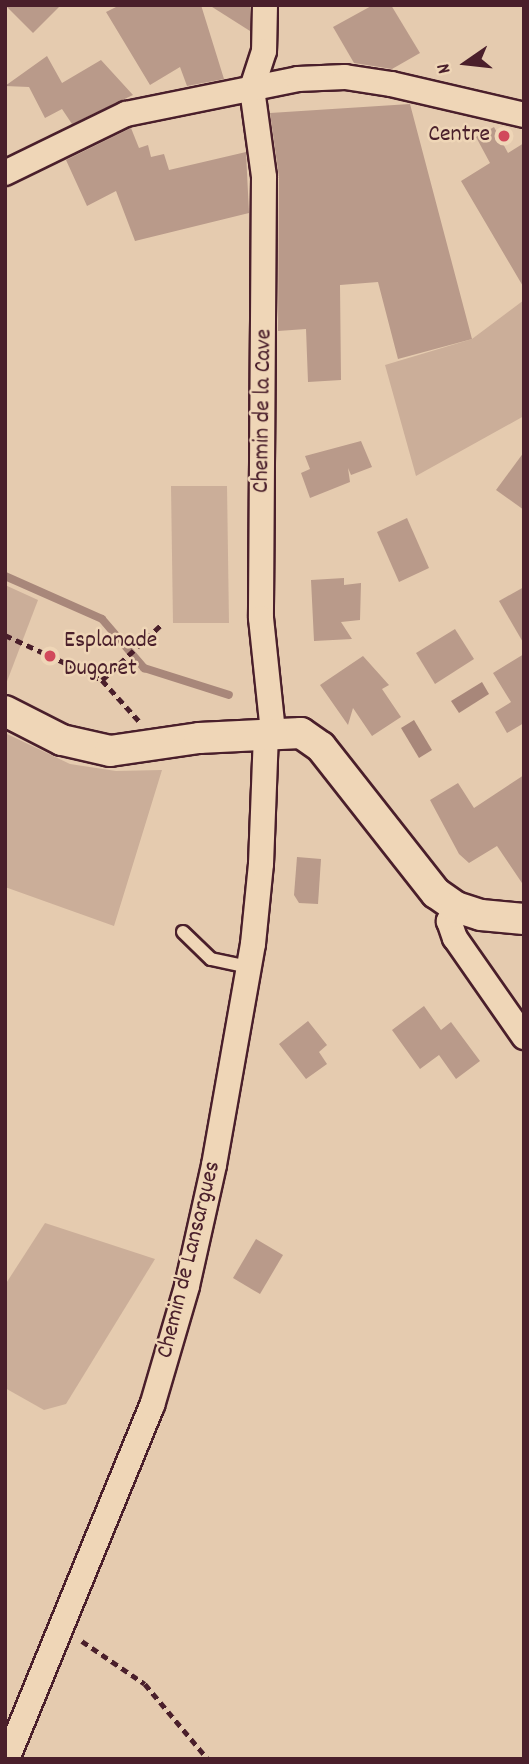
<!DOCTYPE html>
<style>
body{margin:0}
#map{position:relative;width:529px;height:1764px;overflow:hidden;background:#e5cbaf;font-family:Dekko,sans-serif}
div>[style]{position:absolute}
[style*='--x']{left:calc(var(--x)*1px);top:calc(var(--y)*1px);width:calc(var(--w)*1px);rotate:calc(var(--a)*1deg)}
.green>*{inset:0;background:#cbae99}
.water>*{inset:0;background:#a8877a}
.stream>*{height:8px;margin:-4px;padding:0 4px;transform-origin:4px;border-radius:4px;background:#a8877a}
.building>*{inset:0;background:#b99a8a}
.path>*{height:4.5px;margin-top:-2.25px;transform-origin:0;background:repeating-linear-gradient(90deg,#4a1f2b 0 7px,transparent 0 12px)}
.roads{filter:drop-shadow(2px 0 #4a1f2b) drop-shadow(-2px 0 #4a1f2b) drop-shadow(0 2px #4a1f2b) drop-shadow(0 -2px #4a1f2b)}
.service>*{height:12px;margin:-6px;padding:0 6px;transform-origin:6px;border-radius:6px;background:#efd6b7}
.minor>*{height:24px;margin:-12px;padding:0 12px;transform-origin:12px;border-radius:12px;background:#efd6b7}
.tertiary>*{height:30px;margin:-15px;padding:0 15px;transform-origin:15px;border-radius:15px;background:#efd6b7}
.dots>*{width:19px;height:19px;translate:-50% -50%;box-sizing:border-box;border:4px solid #efd6b7;border-radius:50%}
span{translate:-50% -50%;white-space:nowrap;text-align:center;line-height:1.15;-webkit-text-stroke:5px #efd6b7;paint-order:stroke}
.poi-label{font-size:24px;color:#4a1f2b}
.right{translate:-100% -50%;text-align:right}
.left{translate:0 -50%;text-align:left}
.street-label{font-size:24px;color:#4a1f2b}
.frame{position:absolute;inset:0;border:7px solid #4a1f2b;pointer-events:none}
.north{position:absolute;left:431px;top:28px;width:70px;height:70px;-webkit-text-stroke:5px #efd6b7;paint-order:stroke;rotate:256deg;font-size:19px;font-weight:700;line-height:28px;text-align:center;color:#4a1f2b}
.north::after{content:'';display:block;margin:auto;width:24px;height:32px;background:#4a1f2b;clip-path:polygon(50% 0,100% 100%,50% 72%,0 100%)}
</style>
<div id="map">
<div class="green">
<div style="clip-path:polygon(524px 300px,524px 416px,416px 476px,385px 365px,472px 339px)"></div>
<div style="clip-path:polygon(171px 486px,227px 486px,229px 623px,173px 623px)"></div>
<div style="clip-path:polygon(5px 585px,38px 600px,6px 684px,5px 684px)"></div>
<div style="clip-path:polygon(5px 733px,70px 764px,116px 771px,162px 770px,114px 926px,5px 887px)"></div>
<div style="clip-path:polygon(45px 1223px,155px 1259px,66px 1404px,44px 1410px,5px 1388px,5px 1285px)"></div>
</div>
<div class="water">
<div style="clip-path:polygon(482px 682px,489px 694px,459px 713px,451px 701px)"></div>
<div style="clip-path:polygon(414px 720px,432px 750px,419px 758px,401px 728px)"></div>
</div>
<div class="stream">
<div style="--x:5;--y:576;--w:106;--a:23.9"></div>
<div style="--x:102;--y:619;--w:65;--a:49.4"></div>
<div style="--x:144;--y:668;--w:89;--a:17.6"></div>
</div>
<div class="building">
<div style="clip-path:polygon(5px 5px,61px 5px,33px 33px)"></div>
<div style="clip-path:polygon(120px 5px,201px 5px,224px 79px,187px 86px,180px 67px,150px 85px,106px 12px)"></div>
<div style="clip-path:polygon(209px 5px,250px 5px,250px 31px)"></div>
<div style="clip-path:polygon(373px 5px,391px 5px,420px 53px,392px 69px,354px 63px,333px 27px)"></div>
<div style="clip-path:polygon(47px 56px,62px 83px,101px 60px,133px 95px,72px 124px,62px 109px,45px 118px,29px 87px,5px 86px)"></div>
<div style="clip-path:polygon(410px 104px,472px 339px,398px 359px,378px 282px,340px 285px,341px 380px,308px 382px,306px 329px,278px 331px,279px 177px,270px 113px)"></div>
<div style="clip-path:polygon(494px 127px,508px 153px,524px 143px,524px 288px,461px 181px,490px 163px,476px 137px)"></div>
<div style="clip-path:polygon(131px 128px,139px 148px,148px 145px,151px 157px,164px 154px,169px 170px,246px 152px,249px 213px,135px 241px,116px 191px,87px 206px,66px 160px)"></div>
<div style="clip-path:polygon(361px 441px,372px 467px,351px 475px,348px 468px,350px 482px,310px 498px,301px 473px,310px 469px,305px 456px)"></div>
<div style="clip-path:polygon(524px 452px,524px 510px,496px 490px)"></div>
<div style="clip-path:polygon(407px 518px,429px 568px,399px 582px,377px 532px)"></div>
<div style="clip-path:polygon(344px 578px,344px 585px,361px 583px,360px 620px,341px 622px,352px 639px,314px 641px,311px 580px)"></div>
<div style="clip-path:polygon(524px 587px,524px 644px,499px 601px)"></div>
<div style="clip-path:polygon(455px 629px,474px 659px,435px 684px,416px 653px)"></div>
<div style="clip-path:polygon(524px 654px,524px 723px,507px 733px,495px 712px,511px 702px,493px 673px)"></div>
<div style="clip-path:polygon(363px 656px,389px 685px,382px 689px,401px 717px,372px 736px,353px 708px,348px 725px,320px 685px)"></div>
<div style="clip-path:polygon(524px 775px,524px 886px,497px 846px,469px 863px,459px 854px,430px 800px,458px 783px,474px 808px)"></div>
<div style="clip-path:polygon(297px 857px,321px 859px,318px 904px,299px 903px,294px 895px)"></div>
<div style="clip-path:polygon(424px 1006px,441px 1030px,451px 1022px,480px 1061px,456px 1079px,439px 1055px,420px 1069px,392px 1030px)"></div>
<div style="clip-path:polygon(308px 1021px,327px 1045px,319px 1052px,327px 1064px,306px 1079px,279px 1044px)"></div>
<div style="clip-path:polygon(256px 1239px,283px 1255px,260px 1294px,233px 1278px)"></div>
</div>
<div class="path">
<div style="--x:5;--y:635;--w:107;--a:24.9"></div>
<div style="--x:102;--y:680;--w:83;--a:-43.1"></div>
<div style="--x:102;--y:680;--w:55;--a:47.9"></div>
<div style="--x:82;--y:1641;--w:76;--a:34.3"></div>
<div style="--x:145;--y:1684;--w:98;--a:50"></div>
</div>
<div class="roads">
<div class="service">
<div style="--x:183;--y:932;--w:39;--a:44"></div>
<div style="--x:211;--y:959;--w:39;--a:12"></div>
</div>
<div class="minor">
<div style="--x:265;--y:5;--w:46;--a:91.2"></div>
<div style="--x:264;--y:51;--w:40;--a:108"></div>
<div style="--x:252;--y:89;--w:89;--a:82.2"></div>
<div style="--x:264;--y:177;--w:441;--a:90.4"></div>
<div style="--x:261;--y:618;--w:116;--a:84"></div>
<div style="--x:5;--y:173;--w:135;--a:-26"></div>
<div style="--x:126;--y:114;--w:176;--a:-11.5"></div>
<div style="--x:298;--y:79;--w:47;--a:-2.4"></div>
<div style="--x:345;--y:77;--w:47;--a:8.7"></div>
<div style="--x:391;--y:84;--w:137;--a:13.1"></div>
<div style="--x:456;--y:907;--w:16;--a:117"></div>
<div style="--x:449;--y:921;--w:18;--a:71"></div>
<div style="--x:455;--y:938;--w:121;--a:55.1"></div>
<div style="--x:7;--y:1759;--w:382;--a:-67.7"></div>
<div style="--x:152;--y:1406;--w:125;--a:-73.7"></div>
<div style="--x:187;--y:1286;--w:124;--a:-77.4"></div>
<div style="--x:214;--y:1165;--w:224;--a:-80"></div>
<div style="--x:253;--y:944;--w:80;--a:-84.3"></div>
<div style="--x:261;--y:864;--w:129;--a:-87.8"></div>
</div>
<div class="tertiary">
<div style="--x:5;--y:711;--w:64;--a:27"></div>
<div style="--x:62;--y:740;--w:49;--a:12.9"></div>
<div style="--x:110;--y:751;--w:90;--a:-8.3"></div>
<div style="--x:199;--y:738;--w:102;--a:-2.8"></div>
<div style="--x:301;--y:733;--w:24;--a:35"></div>
<div style="--x:321;--y:747;--w:186;--a:51.8"></div>
<div style="--x:436;--y:893;--w:24;--a:35"></div>
<div style="--x:456;--y:907;--w:26;--a:18"></div>
<div style="--x:481;--y:915;--w:43;--a:5.3"></div>
</div>
</div>
<div class="dots">
<div style="left:504px;top:136px;background:#d1495b"></div>
<div style="left:50px;top:656px;background:#d1495b"></div>
</div>
<div class="poi-label">
<span class="right" style="left:490px;top:136px">Centre</span>
<span class="left" style="left:64px;top:656px">Esplanade<br>Dugaret</span>
</div>
<div class="street-label">
<span style="left:264px;top:411px;rotate:-89deg">Chemin de la Cave</span>
<span style="left:190px;top:1260px;rotate:-76deg">Chemin de Lansargues</span>
</div>
<div class="frame"></div>
<div class="north">N</div>
</div>
